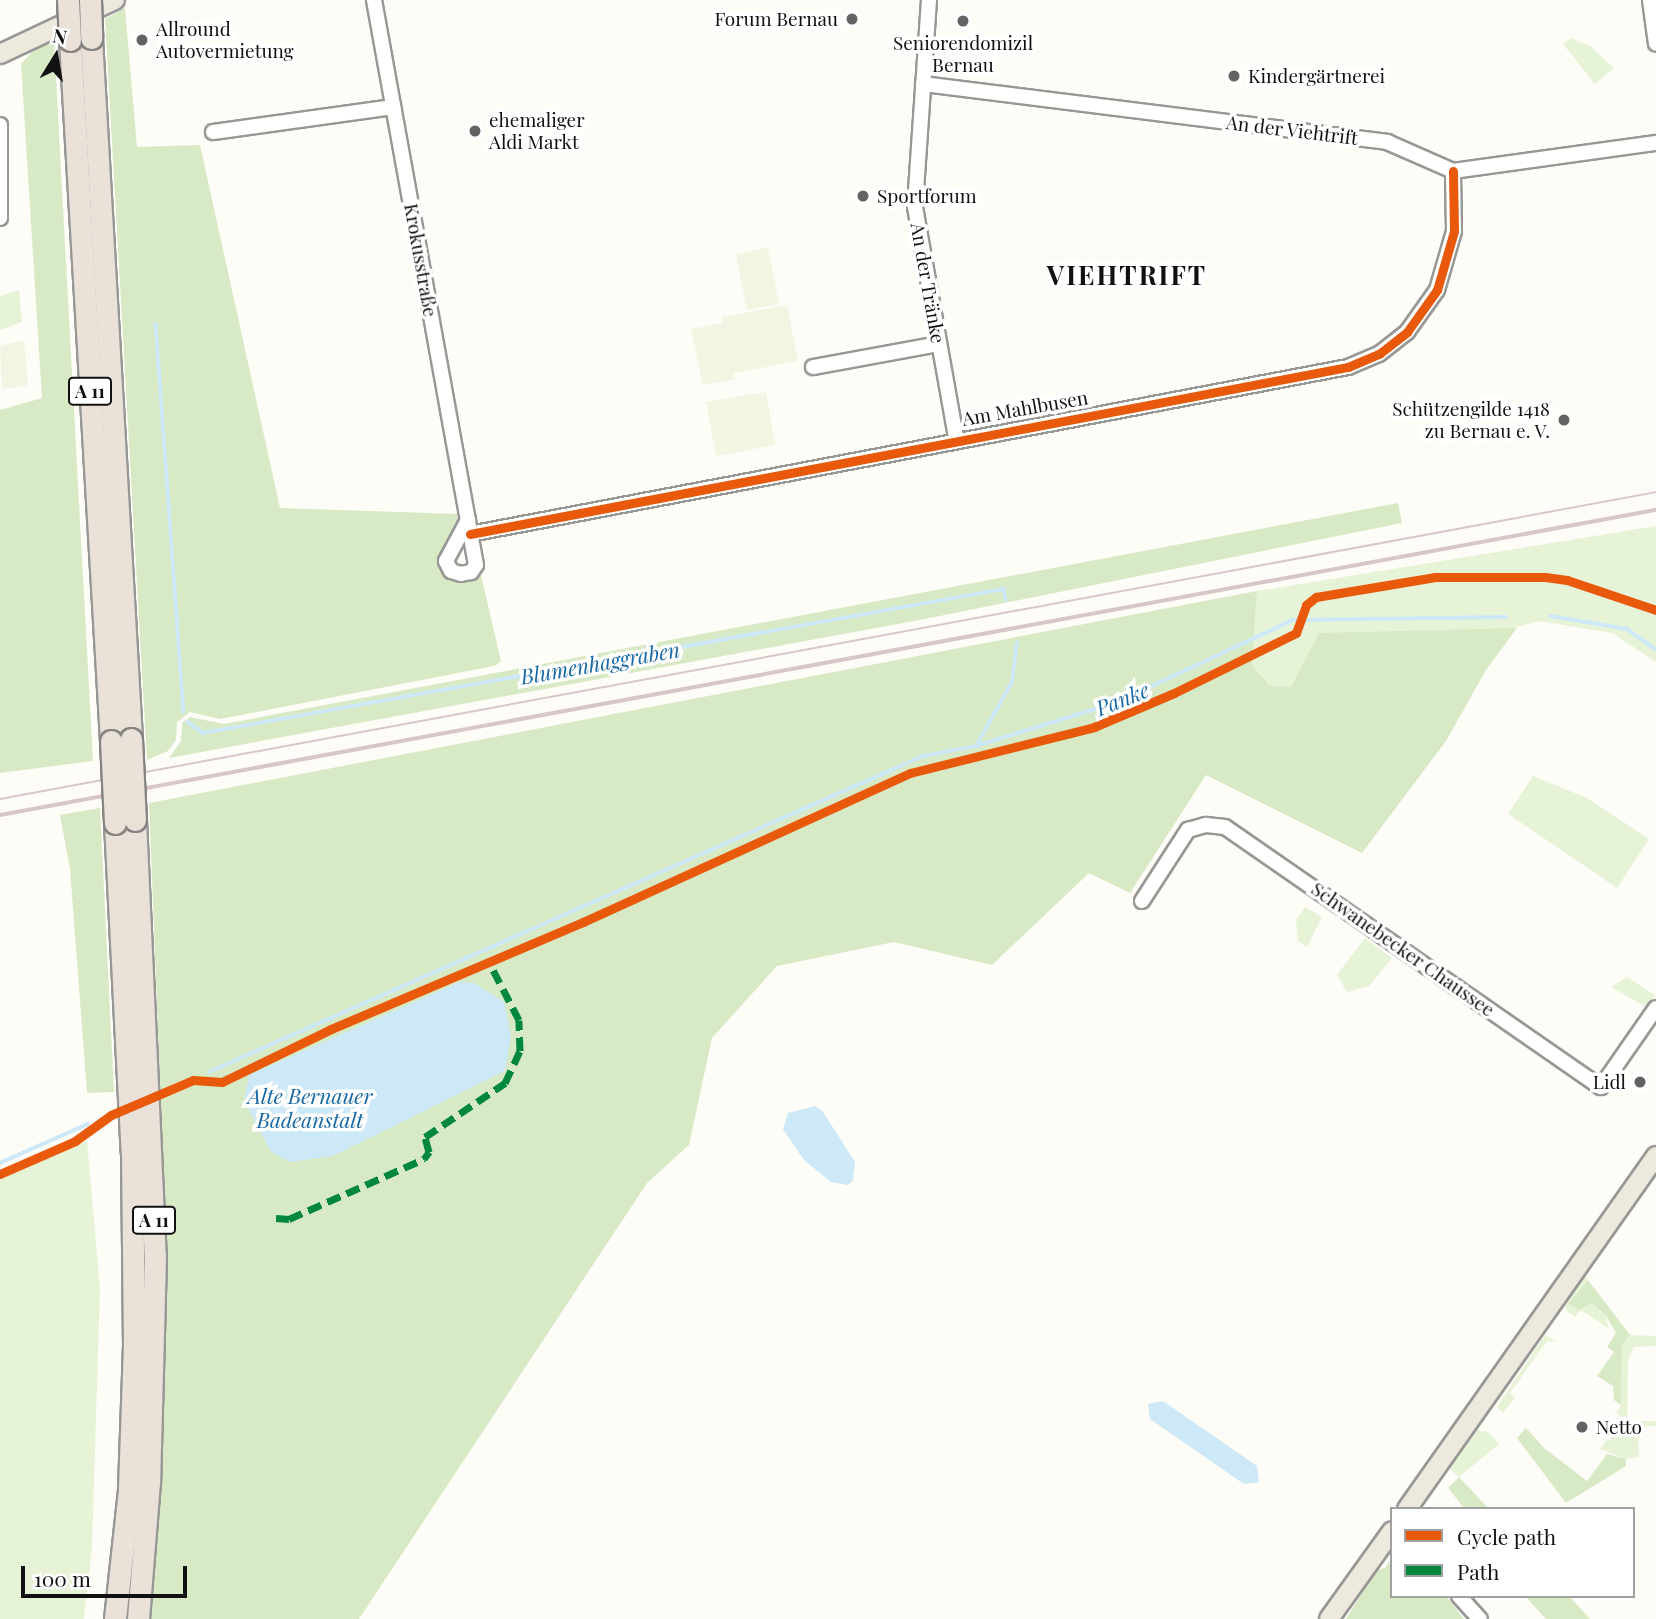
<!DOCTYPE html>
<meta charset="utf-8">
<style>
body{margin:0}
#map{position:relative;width:1656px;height:1619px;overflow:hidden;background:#fdfcf7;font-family:"Playfair Display",serif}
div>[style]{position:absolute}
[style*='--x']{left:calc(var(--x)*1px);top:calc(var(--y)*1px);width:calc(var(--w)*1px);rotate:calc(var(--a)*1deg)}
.green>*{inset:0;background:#e7f3d7}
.forest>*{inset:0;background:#d8eac5}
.pitch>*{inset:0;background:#f0f6e1}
.water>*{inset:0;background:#cde8f7}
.stream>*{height:3.5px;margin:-1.75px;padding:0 1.75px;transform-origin:1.75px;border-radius:1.75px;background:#cde8f7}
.roads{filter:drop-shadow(2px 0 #979795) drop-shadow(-2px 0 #979795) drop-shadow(0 2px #979795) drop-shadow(0 -2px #979795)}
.minor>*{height:14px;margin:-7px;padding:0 7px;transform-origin:7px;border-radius:7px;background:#fffffe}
.major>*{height:18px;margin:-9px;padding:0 9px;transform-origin:9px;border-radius:9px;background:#ede9dc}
.highway>*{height:21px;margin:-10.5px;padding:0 10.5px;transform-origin:10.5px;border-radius:10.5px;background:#eae1d8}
.tram>*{height:2px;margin:-1px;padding:0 1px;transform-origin:1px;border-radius:1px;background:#d9c6c7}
.rail>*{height:3.5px;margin:-1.75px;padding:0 1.75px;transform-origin:1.75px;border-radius:1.75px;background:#d9c6c7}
.bridges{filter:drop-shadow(2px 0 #858482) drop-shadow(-2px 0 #858482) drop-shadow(0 2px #858482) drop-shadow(0 -2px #858482)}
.highway-bridge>*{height:21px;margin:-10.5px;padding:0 10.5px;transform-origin:10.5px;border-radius:10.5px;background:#eae1d8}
.quiet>*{height:7px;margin-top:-3.5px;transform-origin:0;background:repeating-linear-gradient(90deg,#00873e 0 14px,transparent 0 21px)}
.cycleway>*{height:9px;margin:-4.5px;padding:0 4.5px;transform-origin:4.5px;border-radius:4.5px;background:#e8590c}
.dots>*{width:19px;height:19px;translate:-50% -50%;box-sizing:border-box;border:4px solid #fff;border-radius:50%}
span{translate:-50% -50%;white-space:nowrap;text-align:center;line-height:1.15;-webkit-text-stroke:7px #fff;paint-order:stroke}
.shield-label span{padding:2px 5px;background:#fff;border:2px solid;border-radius:5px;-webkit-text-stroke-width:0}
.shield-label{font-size:18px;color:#111;font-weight:700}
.poi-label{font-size:19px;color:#111}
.right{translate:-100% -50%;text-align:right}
.left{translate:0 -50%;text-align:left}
.street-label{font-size:19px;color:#111}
.water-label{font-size:21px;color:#1768a6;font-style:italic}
.district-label{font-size:26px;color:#111;font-weight:700;letter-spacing:2px}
.legend{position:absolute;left:1390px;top:1507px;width:245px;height:91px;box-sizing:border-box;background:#fff;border:2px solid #a0a0a0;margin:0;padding:9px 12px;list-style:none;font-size:21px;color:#111}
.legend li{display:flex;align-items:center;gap:14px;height:35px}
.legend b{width:35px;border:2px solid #a0a0a0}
.north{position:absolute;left:21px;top:21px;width:70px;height:70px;-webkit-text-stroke:5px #fff;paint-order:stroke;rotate:11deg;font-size:19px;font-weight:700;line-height:28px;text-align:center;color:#111}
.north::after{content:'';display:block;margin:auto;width:24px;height:32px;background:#111;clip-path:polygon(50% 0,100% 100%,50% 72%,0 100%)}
.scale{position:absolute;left:21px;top:1566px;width:166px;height:32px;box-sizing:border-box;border:4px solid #111;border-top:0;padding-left:9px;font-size:21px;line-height:24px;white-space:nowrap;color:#111;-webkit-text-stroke:5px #fff;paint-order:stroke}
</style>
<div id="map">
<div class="green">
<div style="clip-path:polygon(1571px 38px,1590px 46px,1614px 68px,1595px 84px,1563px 44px)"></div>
<div style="clip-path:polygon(19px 290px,22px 322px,0 330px,0 296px)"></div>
<div style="clip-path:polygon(1656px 526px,1656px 662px,1612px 633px,1539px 621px,1291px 687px,1269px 685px,1252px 665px,1257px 591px)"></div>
<div style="clip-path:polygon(1533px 776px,1587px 798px,1649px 839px,1617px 888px,1508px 814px)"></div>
<div style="clip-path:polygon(1305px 907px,1322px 917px,1307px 947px,1298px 941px,1296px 920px)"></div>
<div style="clip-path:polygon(1365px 938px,1392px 958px,1369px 986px,1347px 992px,1337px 975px)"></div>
<div style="clip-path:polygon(1627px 977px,1655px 995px,1646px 1007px,1611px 987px)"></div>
<div style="clip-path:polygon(87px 1141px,100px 1288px,92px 1548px,84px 1619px,0 1619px,0 1176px)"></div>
<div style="clip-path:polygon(1584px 1275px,1588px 1280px,1568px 1304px,1590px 1302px,1605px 1314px,1609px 1329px,1581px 1310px,1575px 1317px,1567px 1311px,1564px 1303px)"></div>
<div style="clip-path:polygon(1545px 1335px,1557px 1342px,1547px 1341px,1510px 1393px,1515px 1398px,1503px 1413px,1497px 1407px)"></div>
<div style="clip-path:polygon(1630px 1335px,1656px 1336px,1656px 1346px,1634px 1347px,1628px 1361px,1627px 1421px,1656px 1421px,1656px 1426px,1638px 1427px,1639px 1457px,1626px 1459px,1600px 1449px,1622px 1418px,1616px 1413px,1621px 1405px,1622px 1345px)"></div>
<div style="clip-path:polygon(1476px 1430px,1488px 1432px,1499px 1444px,1459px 1477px,1449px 1468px)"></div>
</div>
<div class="forest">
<div style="clip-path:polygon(125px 8px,137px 147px,200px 145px,280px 508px,459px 514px,459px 525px,440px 557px,440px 568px,449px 577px,480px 571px,501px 661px,494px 666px,220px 719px,190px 712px,177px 722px,176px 740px,168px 751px,147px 760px,105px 19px)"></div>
<div style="clip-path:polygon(54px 41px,93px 761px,0 773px,0 410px,42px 398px,21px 64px,34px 50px)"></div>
<div style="clip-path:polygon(1398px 503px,1402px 523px,925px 619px,169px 758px,181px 741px,182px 723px,190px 717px,224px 724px)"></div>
<div style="clip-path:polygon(1257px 591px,1252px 665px,1269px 685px,1291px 687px,1319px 633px,1517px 628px,1486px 670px,1446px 741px,1362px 853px,1206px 775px,1130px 893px,1089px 873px,992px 965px,894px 942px,777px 966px,712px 1038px,689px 1145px,647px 1183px,359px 1619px,148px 1619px,161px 1483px,167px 1257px,149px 803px)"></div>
<div style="clip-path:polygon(100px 808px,114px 1092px,87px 1093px,70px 869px,60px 815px)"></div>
<div style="clip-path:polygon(1588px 1280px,1630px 1335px,1622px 1345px,1621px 1405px,1614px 1400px,1613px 1386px,1597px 1376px,1614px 1352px,1607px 1347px,1616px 1333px,1605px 1314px,1591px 1303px,1580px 1310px,1568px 1304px)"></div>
<div style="clip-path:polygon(1526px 1428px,1544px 1448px,1587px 1481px,1607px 1454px,1626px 1459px,1626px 1466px,1566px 1503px,1517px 1438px)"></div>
<div style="clip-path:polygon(1459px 1477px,1489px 1509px,1465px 1509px,1448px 1488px)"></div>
<div style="clip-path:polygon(1392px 1557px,1392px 1596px,1446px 1596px,1464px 1619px,1346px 1619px,1376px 1570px,1385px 1568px)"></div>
<div style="clip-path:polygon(1525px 1596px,1569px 1596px,1590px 1619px,1546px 1619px)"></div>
</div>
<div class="pitch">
<div style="clip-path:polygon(768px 247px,779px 304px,747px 310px,736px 254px)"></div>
<div style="clip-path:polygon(787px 305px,798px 361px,734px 373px,735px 379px,703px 385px,691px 329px,723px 323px,722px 317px)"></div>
<div style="clip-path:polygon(24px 340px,28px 385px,2px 389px,0 346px)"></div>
<div style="clip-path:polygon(766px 392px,775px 445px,716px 456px,706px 402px)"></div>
</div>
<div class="water">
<div style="clip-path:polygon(460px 982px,474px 983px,504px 1002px,511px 1036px,505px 1071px,333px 1156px,291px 1162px,271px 1152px,244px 1101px,249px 1075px)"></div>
<div style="clip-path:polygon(815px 1106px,823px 1112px,855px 1162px,853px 1181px,847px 1185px,831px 1182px,804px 1160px,783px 1129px,788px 1113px)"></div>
<div style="clip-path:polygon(1163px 1401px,1257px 1466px,1259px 1482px,1244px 1484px,1150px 1419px,1148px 1404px)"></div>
</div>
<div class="stream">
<div style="--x:156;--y:324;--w:389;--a:85.9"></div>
<div style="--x:1551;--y:616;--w:77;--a:9.7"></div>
<div style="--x:1627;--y:629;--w:35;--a:35"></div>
<div style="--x:188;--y:722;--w:19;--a:36"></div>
<div style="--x:203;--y:733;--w:814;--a:-10.19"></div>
<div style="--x:1004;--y:589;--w:11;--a:80"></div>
<div style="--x:976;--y:746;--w:73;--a:-60.6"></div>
<div style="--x:1012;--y:682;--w:39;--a:-83"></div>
<div style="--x:209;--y:1072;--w:781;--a:-23.87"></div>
<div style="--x:923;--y:756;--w:54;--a:-10.7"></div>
<div style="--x:976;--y:746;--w:149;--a:-17.2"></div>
<div style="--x:1118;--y:702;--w:193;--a:-25.1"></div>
<div style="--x:1293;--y:620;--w:213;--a:-0.8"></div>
<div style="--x:0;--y:1163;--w:96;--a:-23.9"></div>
</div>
<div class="roads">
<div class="minor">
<div style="--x:374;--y:0;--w:574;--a:79.77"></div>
<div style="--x:476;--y:565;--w:9;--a:126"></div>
<div style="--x:471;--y:572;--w:10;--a:169"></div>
<div style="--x:461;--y:574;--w:10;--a:-163"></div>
<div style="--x:451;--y:571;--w:11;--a:-117"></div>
<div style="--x:446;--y:561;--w:47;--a:-61.8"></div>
<div style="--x:929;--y:0;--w:207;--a:93.9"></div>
<div style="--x:915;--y:207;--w:235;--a:79.9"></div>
<div style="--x:1650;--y:0;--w:44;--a:82.2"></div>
<div style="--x:923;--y:84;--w:468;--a:7.1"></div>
<div style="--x:1387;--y:142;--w:72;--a:23.7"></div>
<div style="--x:1453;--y:171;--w:205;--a:-7.9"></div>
<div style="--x:0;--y:125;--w:93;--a:90"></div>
<div style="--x:213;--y:132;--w:182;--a:-7.9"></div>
<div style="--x:813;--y:367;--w:127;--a:-10.4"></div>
<div style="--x:470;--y:534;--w:894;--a:-10.77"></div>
<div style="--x:1348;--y:367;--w:34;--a:-23"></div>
<div style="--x:1379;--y:354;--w:36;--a:-38"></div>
<div style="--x:1407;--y:332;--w:52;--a:-54.5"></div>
<div style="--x:1437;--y:290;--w:61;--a:-73.9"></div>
<div style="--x:1454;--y:231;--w:60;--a:-91"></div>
<div style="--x:1142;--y:901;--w:85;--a:-57.1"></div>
<div style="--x:1188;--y:830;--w:19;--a:-16"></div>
<div style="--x:1206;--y:825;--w:19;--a:6"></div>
<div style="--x:1225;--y:827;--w:457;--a:34.7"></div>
<div style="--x:1601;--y:1087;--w:96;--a:-55.2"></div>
<div style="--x:1459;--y:1596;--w:31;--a:48"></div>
</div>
<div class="major">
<div style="--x:0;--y:54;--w:127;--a:-25.2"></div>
<div style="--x:1407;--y:1509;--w:432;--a:-54.8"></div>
<div style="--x:1329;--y:1619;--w:108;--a:-54.4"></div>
</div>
<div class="highway">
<div style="--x:91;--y:38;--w:702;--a:86.73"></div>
<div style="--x:70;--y:40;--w:702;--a:86.65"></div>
<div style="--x:135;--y:820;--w:437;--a:87.4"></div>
<div style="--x:155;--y:1257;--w:225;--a:91.5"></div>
<div style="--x:149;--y:1482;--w:137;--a:94.6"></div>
<div style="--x:115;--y:823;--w:330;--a:87.1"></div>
<div style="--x:132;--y:1153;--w:192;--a:89.4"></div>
<div style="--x:134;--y:1345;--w:145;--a:92"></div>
<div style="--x:129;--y:1490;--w:130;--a:96.2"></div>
</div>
</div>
<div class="tram">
<div style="--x:0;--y:799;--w:1684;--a:-10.5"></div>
</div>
<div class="rail">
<div style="--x:0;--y:815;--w:1684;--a:-10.44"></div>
</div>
<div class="bridges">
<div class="highway-bridge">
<div style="--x:68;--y:0;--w:40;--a:87.1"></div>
<div style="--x:90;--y:0;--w:38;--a:88"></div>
<div style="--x:131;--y:739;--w:81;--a:87.2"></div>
<div style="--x:111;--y:741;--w:82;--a:87.2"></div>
</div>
</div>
<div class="quiet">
<div style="--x:276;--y:1218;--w:13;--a:4"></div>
<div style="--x:289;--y:1219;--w:148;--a:-24"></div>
<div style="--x:424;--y:1159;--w:9;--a:-54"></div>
<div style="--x:429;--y:1152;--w:16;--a:-105"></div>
<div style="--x:425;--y:1137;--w:97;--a:-34"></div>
<div style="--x:505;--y:1083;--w:35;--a:-65"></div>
<div style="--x:520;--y:1051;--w:31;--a:-92"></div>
<div style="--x:519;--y:1020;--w:65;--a:-117.3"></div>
</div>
<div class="cycleway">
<div style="--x:470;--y:534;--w:894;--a:-10.77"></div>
<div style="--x:1348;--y:367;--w:34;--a:-23"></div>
<div style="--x:1379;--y:354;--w:36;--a:-38"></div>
<div style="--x:1407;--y:332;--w:52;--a:-54.5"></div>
<div style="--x:1437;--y:290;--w:61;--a:-73.9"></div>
<div style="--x:1454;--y:231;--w:60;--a:-91"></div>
<div style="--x:0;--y:1174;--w:82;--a:-23.7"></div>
<div style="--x:75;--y:1141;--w:44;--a:-35.8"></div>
<div style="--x:111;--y:1115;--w:89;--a:-23.1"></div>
<div style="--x:193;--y:1080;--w:29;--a:4"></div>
<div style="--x:222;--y:1082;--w:121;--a:-25.9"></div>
<div style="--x:331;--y:1029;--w:274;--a:-23"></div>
<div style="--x:583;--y:922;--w:359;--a:-24.5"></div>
<div style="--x:910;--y:773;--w:190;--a:-14"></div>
<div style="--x:1094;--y:727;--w:87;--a:-23"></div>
<div style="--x:1174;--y:693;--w:136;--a:-26.2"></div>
<div style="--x:1296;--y:633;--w:30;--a:-70"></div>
<div style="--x:1306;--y:605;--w:13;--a:-39"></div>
<div style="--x:1316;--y:597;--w:121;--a:-9.5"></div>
<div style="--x:1435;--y:577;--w:110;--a:0"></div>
<div style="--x:1545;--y:577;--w:22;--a:8"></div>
<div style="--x:1567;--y:580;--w:94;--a:18.6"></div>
</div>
<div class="dots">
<div style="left:852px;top:19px;background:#646362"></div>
<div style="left:963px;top:21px;background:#646362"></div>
<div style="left:142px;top:40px;background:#646362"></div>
<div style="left:1234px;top:76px;background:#646362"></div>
<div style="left:475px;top:131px;background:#646362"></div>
<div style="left:863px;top:196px;background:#646362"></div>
<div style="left:1564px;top:420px;background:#646362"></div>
<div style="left:1640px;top:1082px;background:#646362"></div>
<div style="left:1582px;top:1427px;background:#646362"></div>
</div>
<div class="shield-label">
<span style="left:90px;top:391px">A 11</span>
<span style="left:154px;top:1220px">A 11</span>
</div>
<div class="poi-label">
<span class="right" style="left:838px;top:19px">Forum Bernau</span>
<span class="left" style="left:156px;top:40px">Allround<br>Autovermietung</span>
<span style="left:963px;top:54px">Seniorendomizil<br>Bernau</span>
<span class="left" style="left:1248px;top:76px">Kindergärtnerei</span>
<span class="left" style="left:489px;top:131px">ehemaliger<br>Aldi Markt</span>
<span class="left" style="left:877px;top:196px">Sportforum</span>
<span class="right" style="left:1550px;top:420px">Schützengilde 1418<br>zu Bernau e. V.</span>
<span class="right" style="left:1626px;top:1082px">Lidl</span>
<span class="left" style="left:1596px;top:1427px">Netto</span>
</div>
<div class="street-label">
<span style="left:1292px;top:130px;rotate:7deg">An der Viehtrift</span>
<span style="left:421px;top:260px;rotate:80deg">Krokusstraße</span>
<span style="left:928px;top:283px;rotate:80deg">An der Tränke</span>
<span style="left:1025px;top:408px;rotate:-10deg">Am Mahlbusen</span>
<span style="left:1403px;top:949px;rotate:35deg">Schwanebecker Chaussee</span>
</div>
<div class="water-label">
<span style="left:600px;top:662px;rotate:-10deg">Blumenhaggraben</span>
<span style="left:1122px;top:698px;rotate:-22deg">Panke</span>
<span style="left:310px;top:1107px">Alte Bernauer<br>Badeanstalt</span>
</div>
<div class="district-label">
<span style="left:1127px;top:275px">VIEHTRIFT</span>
</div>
<ul class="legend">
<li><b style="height:9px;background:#e8590c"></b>Cycle path</li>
<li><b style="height:9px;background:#00873e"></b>Path</li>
</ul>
<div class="north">N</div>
<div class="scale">100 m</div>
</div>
